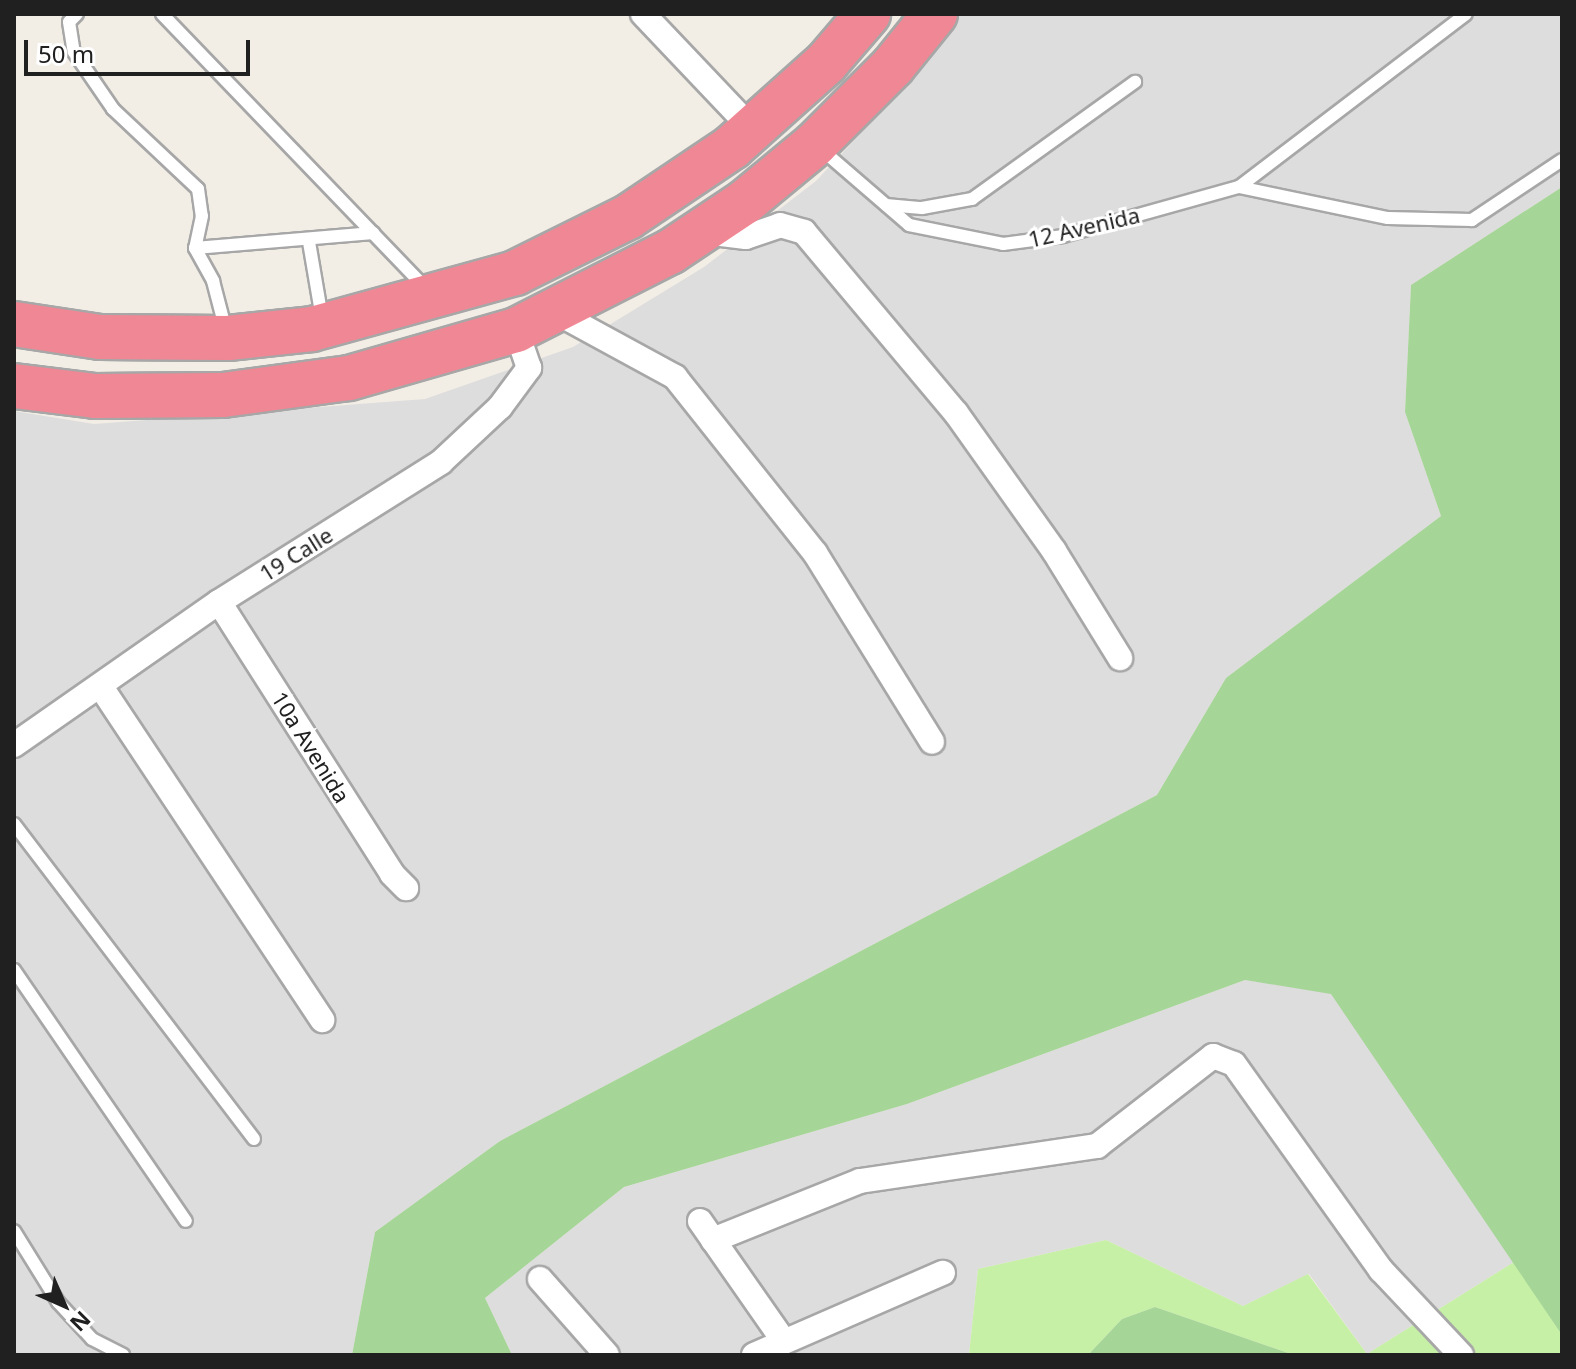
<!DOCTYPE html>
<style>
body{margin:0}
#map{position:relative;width:1576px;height:1369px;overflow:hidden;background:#f2eee6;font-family:"Noto Sans",sans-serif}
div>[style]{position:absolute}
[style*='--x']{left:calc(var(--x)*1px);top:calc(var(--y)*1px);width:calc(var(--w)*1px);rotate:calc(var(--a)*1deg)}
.residential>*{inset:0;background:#dedddd}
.grass>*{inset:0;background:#c7f0a7}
.forest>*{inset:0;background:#a5d597}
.roads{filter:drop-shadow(2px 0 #a7a7a7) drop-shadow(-2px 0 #a7a7a7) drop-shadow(0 2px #a7a7a7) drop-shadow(0 -2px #a7a7a7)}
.lane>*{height:12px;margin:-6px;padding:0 6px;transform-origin:6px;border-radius:6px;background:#fff}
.street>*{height:24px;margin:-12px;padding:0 12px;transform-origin:12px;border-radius:12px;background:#fff}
.highway>*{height:44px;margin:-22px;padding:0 22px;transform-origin:22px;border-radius:22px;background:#f08794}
span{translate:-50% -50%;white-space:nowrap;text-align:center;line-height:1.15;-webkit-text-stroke:6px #fff;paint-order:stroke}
.street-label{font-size:22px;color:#202020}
.frame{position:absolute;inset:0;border:16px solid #202020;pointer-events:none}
.north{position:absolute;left:24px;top:1265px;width:80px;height:80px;-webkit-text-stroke:6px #fff;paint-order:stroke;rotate:135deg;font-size:22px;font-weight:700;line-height:32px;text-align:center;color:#202020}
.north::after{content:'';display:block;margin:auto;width:28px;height:36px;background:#202020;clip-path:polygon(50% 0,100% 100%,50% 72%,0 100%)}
.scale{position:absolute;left:24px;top:40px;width:226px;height:36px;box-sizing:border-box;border:4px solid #202020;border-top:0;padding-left:10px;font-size:24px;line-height:28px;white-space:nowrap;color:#202020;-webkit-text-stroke:6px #fff;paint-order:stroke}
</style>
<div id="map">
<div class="residential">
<div style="clip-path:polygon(960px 14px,1562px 14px,1562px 187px,1411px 285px,1405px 412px,1441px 516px,1226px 678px,1157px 795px,500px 1141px,375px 1232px,352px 1355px,14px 1355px,14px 411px,94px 424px,425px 399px,573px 347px,704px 267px,816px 181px,925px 65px)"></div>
<div style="clip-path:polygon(1245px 980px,1331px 993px,1514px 1262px,1367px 1354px,1309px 1274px,1243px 1306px,1106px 1240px,978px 1269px,969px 1355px,512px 1355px,485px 1298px,624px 1187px,907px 1104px)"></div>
</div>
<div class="grass">
<div style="clip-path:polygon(1106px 1240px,1243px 1306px,1308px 1274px,1367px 1354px,1514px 1262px,1562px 1335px,1562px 1355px,1294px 1355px,1155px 1307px,1122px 1319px,1088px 1355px,969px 1355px,978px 1269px)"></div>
</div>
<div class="forest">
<div style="clip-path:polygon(1562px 187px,1562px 1335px,1331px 994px,1245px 980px,907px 1104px,624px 1187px,485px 1298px,512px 1355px,352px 1355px,375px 1232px,500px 1141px,1157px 795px,1226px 678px,1441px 516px,1405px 412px,1411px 285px)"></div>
<div style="clip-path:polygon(1155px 1307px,1294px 1355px,1088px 1355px,1122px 1319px)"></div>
</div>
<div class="roads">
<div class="lane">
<div style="--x:77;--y:14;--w:11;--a:135"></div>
<div style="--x:69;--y:22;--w:30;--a:81"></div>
<div style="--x:74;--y:52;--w:69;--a:55.6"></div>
<div style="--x:113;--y:109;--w:117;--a:43.3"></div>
<div style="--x:198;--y:189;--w:27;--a:82"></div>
<div style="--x:202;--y:216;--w:33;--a:102"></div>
<div style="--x:195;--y:248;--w:38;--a:61"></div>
<div style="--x:213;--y:281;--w:52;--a:75.4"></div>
<div style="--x:162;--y:14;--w:380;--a:46.1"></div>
<div style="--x:821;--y:149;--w:116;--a:40.8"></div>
<div style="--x:909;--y:225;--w:96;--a:11.4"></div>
<div style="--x:1003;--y:244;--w:61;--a:-7.6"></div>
<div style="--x:1063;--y:236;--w:183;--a:-15.6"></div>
<div style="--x:1239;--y:187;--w:285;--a:-37.3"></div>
<div style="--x:1239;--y:187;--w:152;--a:11.8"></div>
<div style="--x:1388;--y:218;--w:84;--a:1.4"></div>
<div style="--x:1472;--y:220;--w:108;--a:-33.7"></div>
<div style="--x:886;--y:205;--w:36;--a:5"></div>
<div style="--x:922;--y:208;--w:51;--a:-10.2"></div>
<div style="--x:972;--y:199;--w:201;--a:-35.7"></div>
<div style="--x:309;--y:242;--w:77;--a:80.3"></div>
<div style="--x:195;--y:248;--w:179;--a:-4.8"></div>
<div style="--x:14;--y:824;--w:396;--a:52.7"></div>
<div style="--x:14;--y:970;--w:304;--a:55.6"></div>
<div style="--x:14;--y:1231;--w:84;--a:58.2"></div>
<div style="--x:58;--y:1302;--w:50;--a:47.4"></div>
<div style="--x:92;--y:1339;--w:35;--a:27"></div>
</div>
<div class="street">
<div style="--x:643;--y:14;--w:158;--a:46.5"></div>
<div style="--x:705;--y:232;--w:41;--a:7"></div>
<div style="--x:746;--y:237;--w:36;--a:-19"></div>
<div style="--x:780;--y:225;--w:25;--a:16"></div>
<div style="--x:804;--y:232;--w:236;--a:50"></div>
<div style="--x:956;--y:413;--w:169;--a:54.6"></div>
<div style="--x:1054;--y:551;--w:126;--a:58.3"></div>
<div style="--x:554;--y:311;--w:138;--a:28.6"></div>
<div style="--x:675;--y:377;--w:225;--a:51.5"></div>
<div style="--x:815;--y:553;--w:222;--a:58.2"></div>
<div style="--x:219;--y:602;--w:322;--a:57.5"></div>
<div style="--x:392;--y:874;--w:20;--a:45"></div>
<div style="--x:101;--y:687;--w:400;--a:56.4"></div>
<div style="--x:14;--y:745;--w:250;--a:-34.9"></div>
<div style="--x:219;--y:602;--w:262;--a:-32.2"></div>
<div style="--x:441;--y:462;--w:81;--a:-43"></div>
<div style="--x:500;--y:407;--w:49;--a:-53.4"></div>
<div style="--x:529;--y:368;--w:40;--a:-108.9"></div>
<div style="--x:700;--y:1221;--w:145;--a:55.1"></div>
<div style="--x:713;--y:1240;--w:158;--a:-21.9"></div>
<div style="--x:860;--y:1181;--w:240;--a:-8.4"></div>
<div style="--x:1097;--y:1146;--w:147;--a:-37.8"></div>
<div style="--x:1213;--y:1056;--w:22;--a:21"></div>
<div style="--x:1234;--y:1064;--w:253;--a:54.5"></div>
<div style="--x:1381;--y:1270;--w:117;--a:46.7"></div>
<div style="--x:540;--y:1279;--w:101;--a:48.6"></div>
<div style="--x:754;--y:1355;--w:206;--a:-23.5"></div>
</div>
<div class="highway">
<div style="--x:14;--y:324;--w:87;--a:8.6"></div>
<div style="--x:100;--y:337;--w:128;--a:0.4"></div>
<div style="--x:228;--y:338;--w:84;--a:-6.1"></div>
<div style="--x:312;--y:329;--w:211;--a:-15.4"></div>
<div style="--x:515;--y:273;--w:126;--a:-26.4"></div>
<div style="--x:628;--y:217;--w:125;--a:-33.9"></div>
<div style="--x:732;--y:147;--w:126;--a:-41.8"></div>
<div style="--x:826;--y:63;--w:65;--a:-49.4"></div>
<div style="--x:14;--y:386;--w:82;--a:7"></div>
<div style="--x:95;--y:396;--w:128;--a:-0.4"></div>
<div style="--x:223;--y:395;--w:127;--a:-7.7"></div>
<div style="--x:349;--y:378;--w:174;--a:-16"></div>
<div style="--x:516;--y:330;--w:173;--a:-26.9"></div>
<div style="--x:670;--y:252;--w:90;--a:-33.7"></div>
<div style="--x:745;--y:202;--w:91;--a:-39.6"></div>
<div style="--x:815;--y:144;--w:110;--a:-45"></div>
<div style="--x:893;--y:66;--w:67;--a:-51.1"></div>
</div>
</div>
<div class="street-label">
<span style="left:1084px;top:227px;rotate:-13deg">12 Avenida</span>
<span style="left:296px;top:554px;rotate:-32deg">19 Calle</span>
<span style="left:311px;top:747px;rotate:58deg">10a Avenida</span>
</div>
<div class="frame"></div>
<div class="north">N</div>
<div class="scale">50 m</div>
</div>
